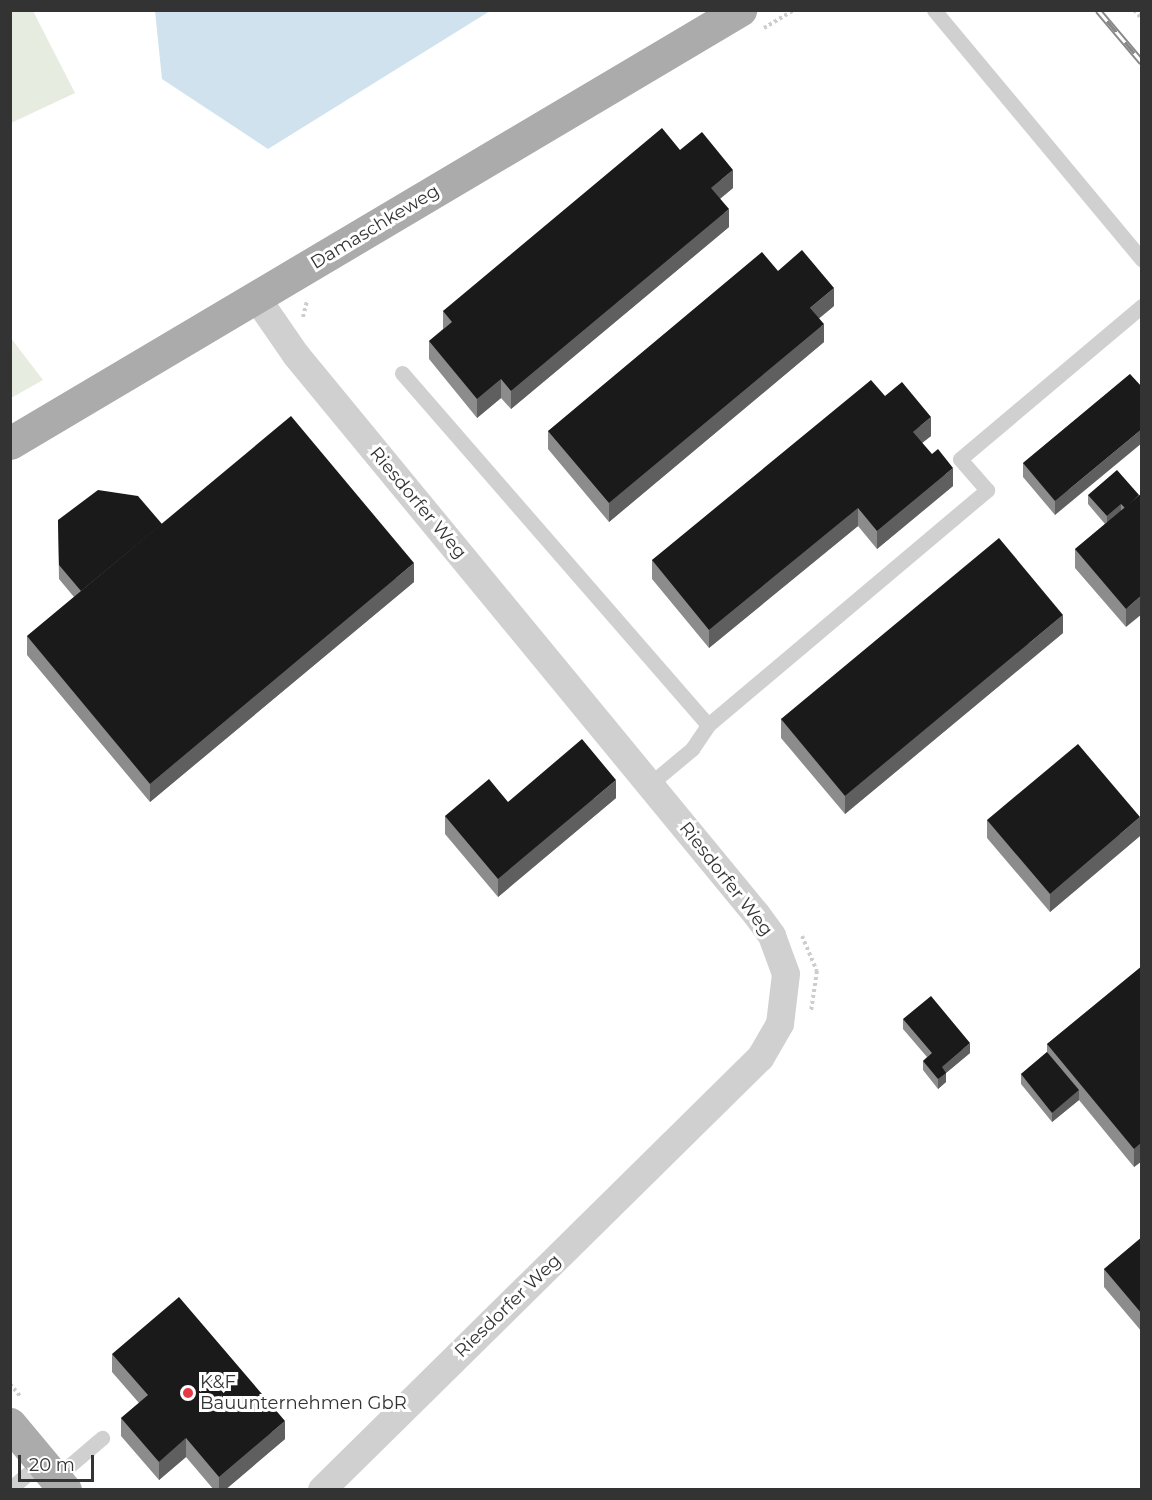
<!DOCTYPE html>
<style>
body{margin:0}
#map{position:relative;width:1152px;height:1500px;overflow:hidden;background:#fff;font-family:Montserrat,sans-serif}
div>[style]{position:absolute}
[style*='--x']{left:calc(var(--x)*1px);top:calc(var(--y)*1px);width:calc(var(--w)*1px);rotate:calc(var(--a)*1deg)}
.green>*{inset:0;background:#e6ecdf}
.water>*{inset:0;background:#cfe2ee}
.path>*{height:4px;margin-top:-2px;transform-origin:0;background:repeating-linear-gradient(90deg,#cdcdcd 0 3px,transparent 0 6px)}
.lane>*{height:15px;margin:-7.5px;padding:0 7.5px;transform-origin:7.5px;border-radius:7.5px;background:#d0d0d0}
.street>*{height:28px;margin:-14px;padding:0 14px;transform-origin:14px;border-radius:14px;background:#d0d0d0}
.primary>*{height:33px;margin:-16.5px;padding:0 16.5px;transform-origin:16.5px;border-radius:16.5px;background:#ababab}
.rail>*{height:7px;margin-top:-3.5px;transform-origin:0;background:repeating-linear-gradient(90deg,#fff 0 14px,#888 0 28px);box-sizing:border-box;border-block:2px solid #888}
.wall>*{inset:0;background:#8c8c8c}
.shaded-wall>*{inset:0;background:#5f5f5f}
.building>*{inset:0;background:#1a1a1a}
.dots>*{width:16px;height:16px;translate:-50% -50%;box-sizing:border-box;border:3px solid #fff;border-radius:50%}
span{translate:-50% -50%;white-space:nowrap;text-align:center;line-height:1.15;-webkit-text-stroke:6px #fff;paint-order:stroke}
.street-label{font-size:18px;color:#333}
.poi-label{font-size:18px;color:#333}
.left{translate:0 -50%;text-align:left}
.frame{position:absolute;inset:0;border:12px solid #333;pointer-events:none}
.scale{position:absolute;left:18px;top:1455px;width:76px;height:27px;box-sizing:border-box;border:3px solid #333;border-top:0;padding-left:8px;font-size:18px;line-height:21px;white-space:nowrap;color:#333;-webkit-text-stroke:4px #fff;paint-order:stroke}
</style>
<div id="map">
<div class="green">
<div style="clip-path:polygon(10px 11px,33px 11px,75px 93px,11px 123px)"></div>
<div style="clip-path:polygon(10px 337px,43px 380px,11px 398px,10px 398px)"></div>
</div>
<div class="water">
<div style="clip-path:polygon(155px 11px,156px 10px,490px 11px,268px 149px,162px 79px)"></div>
</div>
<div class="path">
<div style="--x:1134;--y:10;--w:12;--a:48"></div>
<div style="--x:764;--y:28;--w:35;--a:-31"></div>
<div style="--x:303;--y:317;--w:16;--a:-76"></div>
<div style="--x:802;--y:936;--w:38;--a:67"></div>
<div style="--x:817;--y:971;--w:40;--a:98.5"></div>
<div style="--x:10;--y:1384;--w:16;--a:50"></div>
</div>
<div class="lane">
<div style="--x:934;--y:10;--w:325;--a:50.2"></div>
<div style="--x:402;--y:373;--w:466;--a:49"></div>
<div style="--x:708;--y:725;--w:365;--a:-40.1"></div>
<div style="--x:987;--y:490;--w:41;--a:-131.1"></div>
<div style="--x:960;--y:459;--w:238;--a:-40.1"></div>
<div style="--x:650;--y:784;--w:55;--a:-39.8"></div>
<div style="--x:692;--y:749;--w:29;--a:-56"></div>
<div style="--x:55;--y:1478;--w:62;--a:-40.4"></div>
<div style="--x:10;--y:1489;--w:41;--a:-41.1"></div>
</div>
<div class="street">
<div style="--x:256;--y:297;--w:70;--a:55.4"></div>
<div style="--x:296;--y:355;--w:725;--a:50.54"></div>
<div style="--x:757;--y:915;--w:26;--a:54"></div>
<div style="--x:772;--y:936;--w:40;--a:69.8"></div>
<div style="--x:786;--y:974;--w:50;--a:96.8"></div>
<div style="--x:780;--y:1024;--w:39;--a:120"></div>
<div style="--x:760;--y:1058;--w:615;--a:135.4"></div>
</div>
<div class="primary">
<div style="--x:10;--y:443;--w:849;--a:-30.67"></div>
<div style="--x:10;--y:1424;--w:86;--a:50.2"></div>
</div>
<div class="rail">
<div style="--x:1098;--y:10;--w:68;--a:49.8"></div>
</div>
<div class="wall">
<div style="clip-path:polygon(680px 150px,733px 188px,720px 199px,729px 227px,511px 409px,501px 398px,477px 418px,429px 359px,429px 341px,443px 329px,443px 311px)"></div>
<div style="clip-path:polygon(834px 306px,819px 318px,824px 342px,609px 522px,548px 449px,548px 431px)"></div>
<div style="clip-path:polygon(1130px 374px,1055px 515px,1023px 477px,1023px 463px)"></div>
<div style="clip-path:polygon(885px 396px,931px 436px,922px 443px,953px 486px,877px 549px,858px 526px,709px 648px,652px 579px,652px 560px)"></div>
<div style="clip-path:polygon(1088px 495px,1139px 495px,1126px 627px,1075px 568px,1075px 549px,1105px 524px,1088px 504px)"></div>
<div style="clip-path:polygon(58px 520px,162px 524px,414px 582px,150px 802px,27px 655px,27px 636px,74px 597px,59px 579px)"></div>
<div style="clip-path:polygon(1063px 633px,845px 814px,781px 738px,781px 719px)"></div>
<div style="clip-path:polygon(616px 798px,498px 897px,445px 834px,445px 816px,508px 802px)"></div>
<div style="clip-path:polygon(987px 820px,1140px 836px,1050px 912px,987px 838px)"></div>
<div style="clip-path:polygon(1142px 966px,1142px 1161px,1134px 1167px,1079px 1100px,1052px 1122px,1021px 1084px,1021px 1074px,1047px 1052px,1047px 1044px)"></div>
<div style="clip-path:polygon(903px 1019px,970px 1053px,946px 1073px,946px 1082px,938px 1089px,923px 1070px,923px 1061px,927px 1057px,903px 1029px)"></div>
<div style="clip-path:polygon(1142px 1237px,1142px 1332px,1104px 1287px,1104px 1269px)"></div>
<div style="clip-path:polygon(112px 1354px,285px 1439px,225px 1490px,214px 1490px,186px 1457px,159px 1480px,121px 1436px,121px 1418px,139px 1403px,112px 1372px)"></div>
</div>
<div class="shaded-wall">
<div style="clip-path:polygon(733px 170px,733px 188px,711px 206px,711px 188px)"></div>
<div style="clip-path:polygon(729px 209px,729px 227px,511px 409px,511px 391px)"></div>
<div style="clip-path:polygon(834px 288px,834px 306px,810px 326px,810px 308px)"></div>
<div style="clip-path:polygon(824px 324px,824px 342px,609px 522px,609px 503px)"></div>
<div style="clip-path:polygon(501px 379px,501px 398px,477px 418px,477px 399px)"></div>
<div style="clip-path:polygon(931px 417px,931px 436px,913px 450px,913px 432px)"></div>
<div style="clip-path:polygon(1142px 429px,1142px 443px,1055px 515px,1055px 501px)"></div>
<div style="clip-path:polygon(953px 468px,953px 486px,877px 549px,877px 531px)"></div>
<div style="clip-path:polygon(1121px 504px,1121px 513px,1107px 525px,1107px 516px)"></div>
<div style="clip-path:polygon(858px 508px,858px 526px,709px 648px,709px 630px)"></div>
<div style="clip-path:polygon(414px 563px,414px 582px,150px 802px,150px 784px)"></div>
<div style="clip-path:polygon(1142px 595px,1142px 614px,1126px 627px,1126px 609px)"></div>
<div style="clip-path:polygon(1063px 615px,1063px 633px,845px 814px,845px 796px)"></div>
<div style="clip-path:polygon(616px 780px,616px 798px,498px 897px,498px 879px)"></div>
<div style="clip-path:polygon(1140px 817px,1140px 836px,1050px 912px,1050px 894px)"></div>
<div style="clip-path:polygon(970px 1043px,970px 1053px,946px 1073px,946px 1082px,938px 1089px,938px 1079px,942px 1067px)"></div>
<div style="clip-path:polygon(1079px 1090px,1079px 1100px,1052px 1122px,1052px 1113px)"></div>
<div style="clip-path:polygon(1142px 1142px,1142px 1161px,1134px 1167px,1134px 1149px)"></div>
<div style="clip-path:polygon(285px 1421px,285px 1439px,225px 1490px,219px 1490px,219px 1477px)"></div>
<div style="clip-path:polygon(186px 1438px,186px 1457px,159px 1480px,159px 1462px)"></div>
</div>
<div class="building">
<div style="clip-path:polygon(662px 128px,680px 150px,702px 132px,733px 170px,711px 188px,729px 209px,511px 391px,501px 379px,477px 399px,429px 341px,452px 322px,443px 311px)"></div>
<div style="clip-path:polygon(802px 250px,834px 288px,810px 308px,824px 324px,609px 503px,548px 431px,762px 252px,778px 271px)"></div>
<div style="clip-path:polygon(1130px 374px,1142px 387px,1142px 429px,1055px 501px,1023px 463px)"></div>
<div style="clip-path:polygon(871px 380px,885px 396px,902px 382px,931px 417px,913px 432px,932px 454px,938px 449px,953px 468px,877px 531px,858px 508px,709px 630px,652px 560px)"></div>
<div style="clip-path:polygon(291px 416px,414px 563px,150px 784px,27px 636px)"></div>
<div style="clip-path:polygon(1117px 470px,1139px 495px,1125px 508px,1121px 504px,1107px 516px,1088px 495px)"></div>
<div style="clip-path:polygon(98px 490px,138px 496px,162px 524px,81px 591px,59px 565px,58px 520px)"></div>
<div style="clip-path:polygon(1142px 493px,1142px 595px,1126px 609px,1075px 549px)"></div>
<div style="clip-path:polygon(999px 538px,1063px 615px,845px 796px,781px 719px)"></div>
<div style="clip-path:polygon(582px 739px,616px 780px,498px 879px,445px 816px,489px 779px,508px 802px)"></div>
<div style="clip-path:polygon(1078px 744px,1140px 817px,1050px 894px,987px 820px)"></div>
<div style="clip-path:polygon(1142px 966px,1142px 1142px,1134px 1149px,1047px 1044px)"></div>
<div style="clip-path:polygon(931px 996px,970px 1043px,942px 1067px,946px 1073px,938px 1079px,923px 1061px,932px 1053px,903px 1019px)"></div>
<div style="clip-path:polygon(1047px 1052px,1079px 1090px,1052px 1113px,1021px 1074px)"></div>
<div style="clip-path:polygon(1142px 1237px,1142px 1314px,1104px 1269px)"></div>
<div style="clip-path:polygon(179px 1297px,285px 1421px,219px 1477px,186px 1438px,159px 1462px,121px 1418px,148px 1395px,112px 1354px)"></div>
</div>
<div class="dots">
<div style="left:188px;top:1393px;background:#e63946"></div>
</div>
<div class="street-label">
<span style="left:375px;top:227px;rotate:-31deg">Damaschkeweg</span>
<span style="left:418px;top:503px;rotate:50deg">Riesdorfer Weg</span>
<span style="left:726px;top:879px;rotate:52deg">Riesdorfer Weg</span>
<span style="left:508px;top:1306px;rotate:-44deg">Riesdorfer Weg</span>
</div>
<div class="poi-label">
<span class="left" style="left:200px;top:1393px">K&amp;F<br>Bauunternehmen GbR</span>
</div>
<div class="frame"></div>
<div class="scale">20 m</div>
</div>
